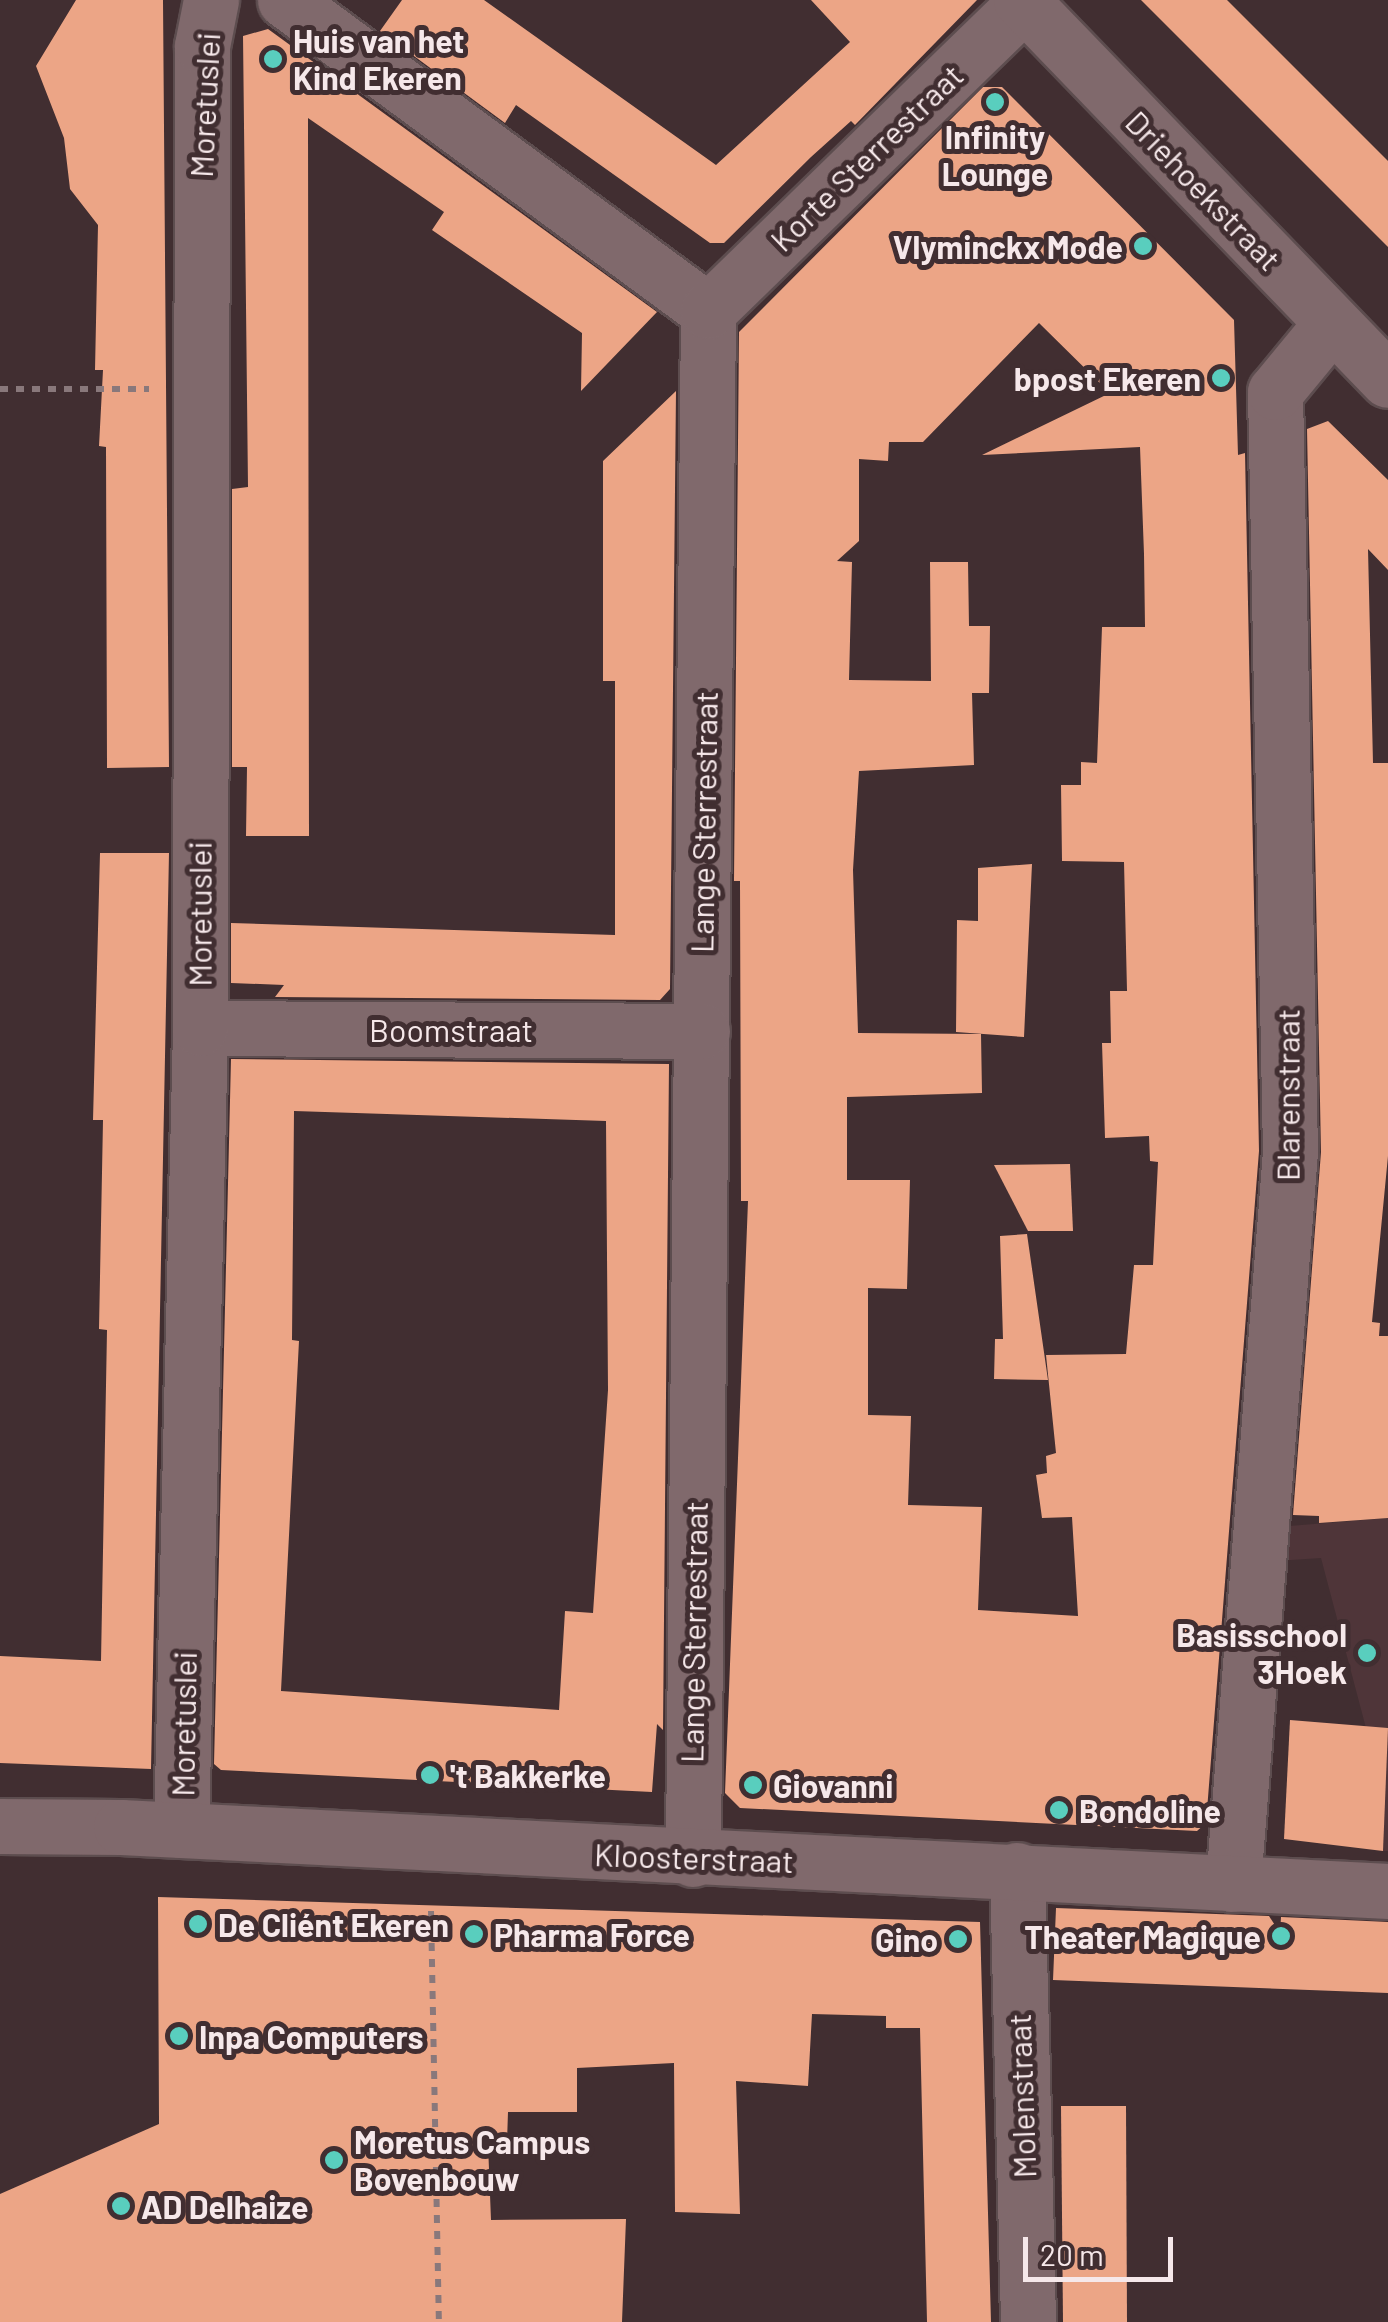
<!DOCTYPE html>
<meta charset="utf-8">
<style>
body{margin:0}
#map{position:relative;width:1388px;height:2322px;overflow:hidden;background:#412e31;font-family:Barlow,sans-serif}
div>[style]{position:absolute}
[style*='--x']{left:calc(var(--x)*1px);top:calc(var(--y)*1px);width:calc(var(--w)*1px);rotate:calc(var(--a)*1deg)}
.built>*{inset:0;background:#4f3539}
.building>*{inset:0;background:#eca586}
.path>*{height:6px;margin-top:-3px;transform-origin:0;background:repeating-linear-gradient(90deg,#89787b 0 8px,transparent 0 16px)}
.roads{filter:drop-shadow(2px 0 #5d4d4f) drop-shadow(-2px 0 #5d4d4f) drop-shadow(0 2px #5d4d4f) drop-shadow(0 -2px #5d4d4f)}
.street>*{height:55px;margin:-27.5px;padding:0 27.5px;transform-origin:27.5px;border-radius:27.5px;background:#80696c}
.secondary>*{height:55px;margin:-27.5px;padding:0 27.5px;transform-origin:27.5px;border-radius:27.5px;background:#80696c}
.dots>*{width:28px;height:28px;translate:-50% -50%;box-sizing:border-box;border:5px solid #412e31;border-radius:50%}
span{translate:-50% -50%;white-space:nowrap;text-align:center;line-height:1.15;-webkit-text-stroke:10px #412e31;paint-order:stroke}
.poi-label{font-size:32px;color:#f6e8ea;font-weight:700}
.left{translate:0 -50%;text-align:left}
.right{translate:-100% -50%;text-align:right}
.street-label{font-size:32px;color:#f6e8ea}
.scale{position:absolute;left:1023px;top:2237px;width:150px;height:45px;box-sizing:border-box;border:5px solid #f6e8ea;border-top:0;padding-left:12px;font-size:30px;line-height:35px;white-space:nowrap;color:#f6e8ea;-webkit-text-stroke:8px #412e31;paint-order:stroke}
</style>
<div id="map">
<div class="built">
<div style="clip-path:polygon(1388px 1518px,1388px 1851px,1383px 1851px,1384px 1796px,1321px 1558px,1276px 1561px,1277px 1527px)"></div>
</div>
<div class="building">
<div style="clip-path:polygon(76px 0,163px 0,169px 767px,107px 768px,106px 447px,99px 446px,103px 370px,95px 370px,98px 225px,70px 189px,64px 138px,36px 66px)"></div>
<div style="clip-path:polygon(402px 0,484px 0,716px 165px,850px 42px,811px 0,977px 0,855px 125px,851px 121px,811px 157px,724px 243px,710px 243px,516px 105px,505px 123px,380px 31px)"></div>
<div style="clip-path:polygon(1141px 0,1227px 0,1388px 161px,1388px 247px)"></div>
<div style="clip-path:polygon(268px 29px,657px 312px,581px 391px,582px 333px,432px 230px,444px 212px,308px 118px,309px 836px,246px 836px,247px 767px,232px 767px,232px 489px,248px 487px,243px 36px)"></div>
<div style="clip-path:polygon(evenodd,983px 87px,1002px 87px,1234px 320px,1238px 455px,1245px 453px,1259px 1151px,1206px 1823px,1197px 1831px,740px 1808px,725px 1793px,748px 1201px,741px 1201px,740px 881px,734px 881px,739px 332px,983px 87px,1039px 323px,1110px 393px,982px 455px,1140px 447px,1144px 554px,1145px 627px,1102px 627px,1097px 763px,1081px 762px,1081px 785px,1061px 785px,1062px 861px,1124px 862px,1127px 991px,1110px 991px,1111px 1043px,1102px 1043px,1105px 1138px,1149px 1136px,1150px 1161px,1158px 1162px,1153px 1265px,1134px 1265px,1126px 1354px,1046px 1355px,1056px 1453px,1046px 1456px,1047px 1473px,1036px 1475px,1042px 1518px,1072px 1517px,1078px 1616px,978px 1610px,982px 1507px,908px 1505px,911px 1416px,868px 1415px,868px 1288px,907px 1289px,910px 1180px,847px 1180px,847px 1097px,982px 1093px,981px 1034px,858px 1033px,853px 870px,859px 771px,974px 765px,972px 693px,989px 693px,990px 626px,969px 626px,968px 562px,930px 562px,931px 681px,849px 680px,852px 562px,837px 561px,859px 541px,859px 459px,888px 461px,889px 442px,923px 442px,1039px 323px)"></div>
<div style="clip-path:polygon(676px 391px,670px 989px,660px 1000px,275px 997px,284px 985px,231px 983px,231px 923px,615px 935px,615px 681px,603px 681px,603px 461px)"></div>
<div style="clip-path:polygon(1328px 421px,1388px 480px,1388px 570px,1368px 549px,1373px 763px,1388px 763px,1388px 1156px,1372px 1322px,1380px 1323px,1379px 1336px,1388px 1336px,1388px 1518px,1319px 1523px,1319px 1516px,1293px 1515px,1321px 1152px,1307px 429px)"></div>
<div style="clip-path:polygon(100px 853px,169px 853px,151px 1769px,0 1763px,0 1656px,101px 1661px,107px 1330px,99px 1329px,103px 1120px,93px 1120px)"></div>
<div style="clip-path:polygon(1032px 864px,1024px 1037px,956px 1032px,957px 920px,978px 921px,978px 868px)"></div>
<div style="clip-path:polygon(evenodd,231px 1059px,669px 1064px,663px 1730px,657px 1724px,652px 1792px,221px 1770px,214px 1764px,231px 1059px,294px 1111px,606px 1121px,608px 1390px,593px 1613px,565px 1611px,559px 1710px,281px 1691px,299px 1341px,292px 1340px,294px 1111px)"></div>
<div style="clip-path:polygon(1070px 1164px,1073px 1231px,1028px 1231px,994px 1165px)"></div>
<div style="clip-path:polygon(1027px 1234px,1048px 1380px,994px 1379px,995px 1339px,1003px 1339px,1000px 1236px)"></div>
<div style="clip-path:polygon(1290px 1720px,1388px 1728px,1383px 1851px,1284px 1839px)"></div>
<div style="clip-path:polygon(158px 1897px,980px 1922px,991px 2322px,927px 2322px,920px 2028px,886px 2028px,886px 2016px,812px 2014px,808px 2086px,736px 2081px,740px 2214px,675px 2212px,674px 2063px,577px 2068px,577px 2112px,508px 2112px,507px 2142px,488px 2144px,491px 2220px,626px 2219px,622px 2322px,0 2322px,0 2194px,159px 2124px)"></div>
<div style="clip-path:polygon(1056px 1908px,1269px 1916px,1280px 1933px,1281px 1917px,1388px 1922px,1388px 1993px,1053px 1980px)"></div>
<div style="clip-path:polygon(1061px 2106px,1126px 2106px,1127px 2322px,1063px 2322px)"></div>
</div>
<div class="path">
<div style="--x:0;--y:389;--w:149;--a:0"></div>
<div style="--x:431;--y:1911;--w:411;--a:88.9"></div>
</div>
<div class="roads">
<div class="street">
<div style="--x:285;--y:0;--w:525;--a:36.32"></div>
<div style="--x:708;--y:311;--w:1548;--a:90.56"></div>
<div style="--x:708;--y:311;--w:446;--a:-44.2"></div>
<div style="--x:200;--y:1028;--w:502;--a:0.34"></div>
<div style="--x:181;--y:1830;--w:802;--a:-88.64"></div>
<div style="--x:200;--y:1028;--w:982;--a:-89.88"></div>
<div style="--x:202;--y:46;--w:47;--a:-78.9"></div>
<div style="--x:1017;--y:1870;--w:452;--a:88.6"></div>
<div style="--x:1233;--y:1884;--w:734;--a:-85.55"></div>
<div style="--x:1290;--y:1152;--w:760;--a:-91.13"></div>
<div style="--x:1275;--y:392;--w:88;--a:-50.5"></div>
</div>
<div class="secondary">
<div style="--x:1021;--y:0;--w:528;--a:46"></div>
<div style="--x:0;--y:1826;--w:121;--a:0.5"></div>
<div style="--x:121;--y:1827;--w:1269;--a:2.89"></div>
</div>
</div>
<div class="dots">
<div style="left:273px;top:59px;background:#59cebe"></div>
<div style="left:995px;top:102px;background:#59cebe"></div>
<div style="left:1143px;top:246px;background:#59cebe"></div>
<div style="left:1221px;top:378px;background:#59cebe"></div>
<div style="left:1367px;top:1653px;background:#59cebe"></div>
<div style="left:430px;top:1775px;background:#59cebe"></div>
<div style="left:753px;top:1785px;background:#59cebe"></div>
<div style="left:1059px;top:1810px;background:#59cebe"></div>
<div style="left:198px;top:1924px;background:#59cebe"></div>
<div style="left:474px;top:1934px;background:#59cebe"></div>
<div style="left:1281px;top:1936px;background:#59cebe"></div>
<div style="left:958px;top:1939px;background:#59cebe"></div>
<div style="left:179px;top:2036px;background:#59cebe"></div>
<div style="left:334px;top:2160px;background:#59cebe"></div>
<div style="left:121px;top:2206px;background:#59cebe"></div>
</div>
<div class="poi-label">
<span class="left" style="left:293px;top:59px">Huis van het<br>Kind Ekeren</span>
<span style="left:995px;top:155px">Infinity<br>Lounge</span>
<span class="right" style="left:1123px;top:246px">Vlyminckx Mode</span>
<span class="right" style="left:1201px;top:378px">bpost Ekeren</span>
<span class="right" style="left:1347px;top:1653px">Basisschool<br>3Hoek</span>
<span class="left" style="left:450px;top:1775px">'t Bakkerke</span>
<span class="left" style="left:773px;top:1785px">Giovanni</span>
<span class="left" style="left:1079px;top:1810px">Bondoline</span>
<span class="left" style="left:218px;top:1924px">De Cliént Ekeren</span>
<span class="left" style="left:494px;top:1934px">Pharma Force</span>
<span class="right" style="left:1261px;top:1936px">Theater Magique</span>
<span class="right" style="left:938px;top:1939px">Gino</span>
<span class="left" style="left:199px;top:2036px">Inpa Computers</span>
<span class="left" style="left:354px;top:2160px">Moretus Campus<br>Bovenbouw</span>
<span class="left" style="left:141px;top:2206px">AD Delhaize</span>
</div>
<div class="street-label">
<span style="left:204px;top:105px;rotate:-87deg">Moretuslei</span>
<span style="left:866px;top:157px;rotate:-44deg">Korte Sterrestraat</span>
<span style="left:1204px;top:190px;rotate:46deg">Driehoekstraat</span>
<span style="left:703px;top:822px;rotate:-89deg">Lange Sterrestraat</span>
<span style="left:199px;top:914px;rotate:-90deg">Moretuslei</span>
<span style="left:451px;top:1029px">Boomstraat</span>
<span style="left:1287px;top:1095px;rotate:-90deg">Blarenstraat</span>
<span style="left:693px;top:1632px;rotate:-89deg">Lange Sterrestraat</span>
<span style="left:183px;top:1724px;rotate:-89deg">Moretuslei</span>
<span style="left:694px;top:1857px;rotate:2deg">Kloosterstraat</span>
<span style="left:1021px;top:2096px;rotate:-92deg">Molenstraat</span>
</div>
<div class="scale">20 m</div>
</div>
